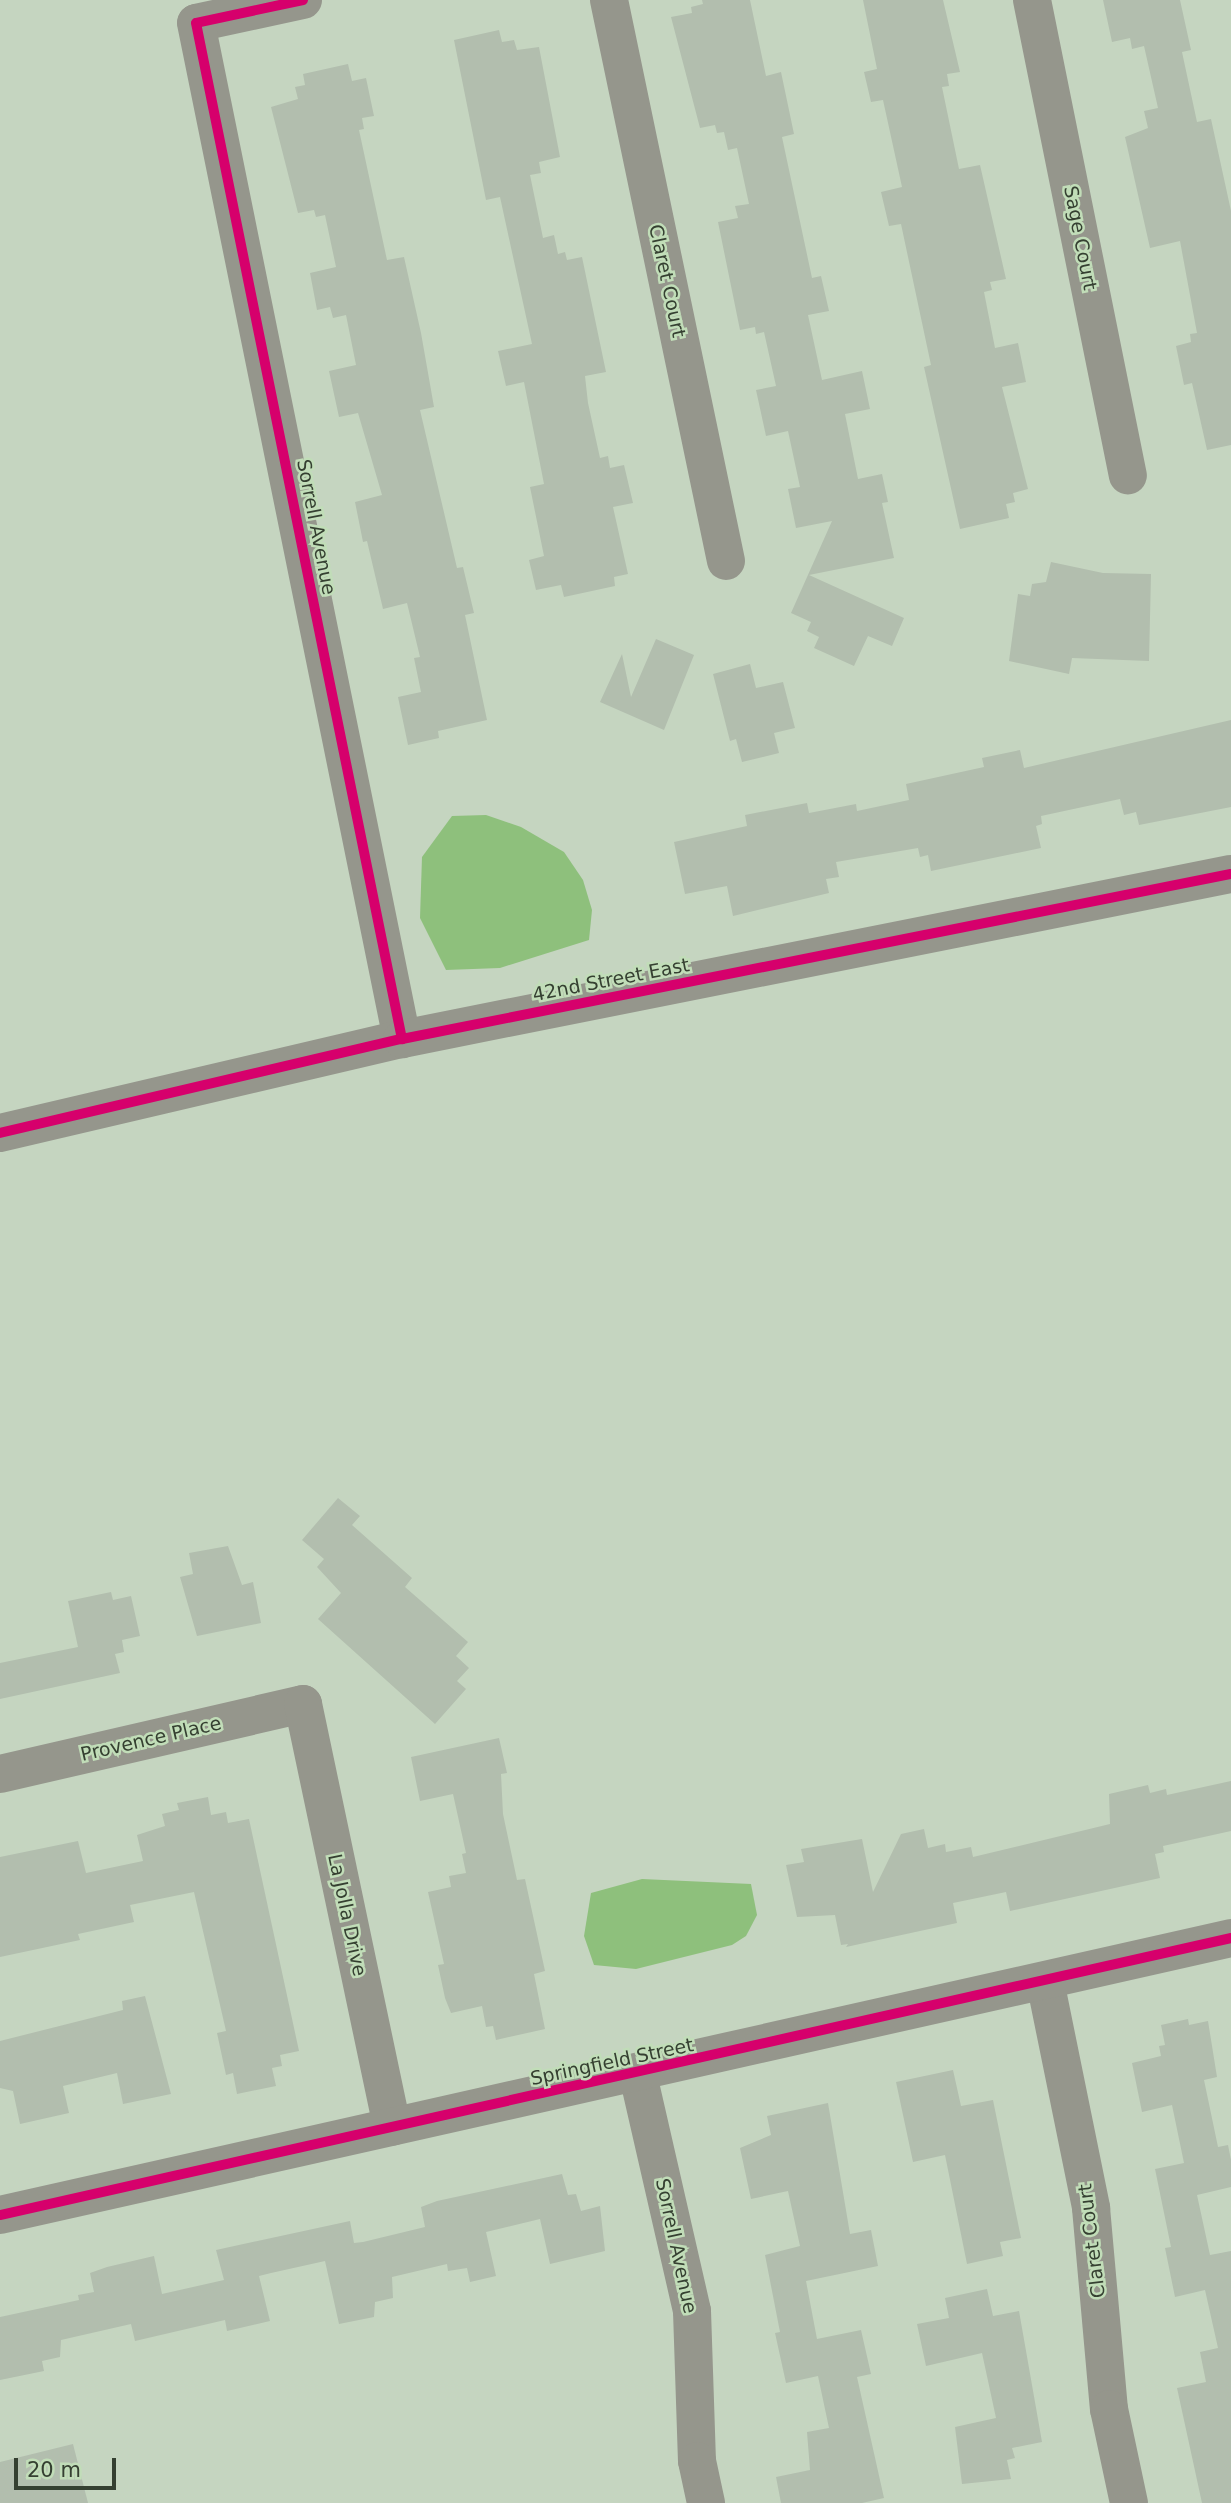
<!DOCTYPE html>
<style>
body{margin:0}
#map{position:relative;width:1231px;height:2503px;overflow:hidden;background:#c5d5c0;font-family:"DejaVu Sans",sans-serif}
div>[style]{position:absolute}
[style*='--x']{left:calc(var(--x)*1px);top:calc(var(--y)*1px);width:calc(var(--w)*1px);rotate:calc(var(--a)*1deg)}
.water>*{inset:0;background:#8ec07c}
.building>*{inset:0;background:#b2beae}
.minor>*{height:38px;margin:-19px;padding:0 19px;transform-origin:19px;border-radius:19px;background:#95968c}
.cycleway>*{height:10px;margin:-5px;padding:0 5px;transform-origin:5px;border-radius:5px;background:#d6006c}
span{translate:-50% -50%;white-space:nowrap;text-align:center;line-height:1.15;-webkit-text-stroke:5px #c1ddb8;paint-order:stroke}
.street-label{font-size:19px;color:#354031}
.scale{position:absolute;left:14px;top:2458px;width:102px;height:32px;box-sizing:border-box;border:4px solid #354031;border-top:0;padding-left:9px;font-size:21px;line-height:24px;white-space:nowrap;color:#354031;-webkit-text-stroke:5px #c1ddb8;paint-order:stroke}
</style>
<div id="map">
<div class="water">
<div style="clip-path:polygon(486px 815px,521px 827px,564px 852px,583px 880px,592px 910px,589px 940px,500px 968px,446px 970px,420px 918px,422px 857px,452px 816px)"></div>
<div style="clip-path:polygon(642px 1879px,751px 1884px,757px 1915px,746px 1936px,732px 1945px,636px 1969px,594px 1965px,584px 1936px,591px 1893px)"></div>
</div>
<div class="building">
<div style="clip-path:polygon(702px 0,750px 0,766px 76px,781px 72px,794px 134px,782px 137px,812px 278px,821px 276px,829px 311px,808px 315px,822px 380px,862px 371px,870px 409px,845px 414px,858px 479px,882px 474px,888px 502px,882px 503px,894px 558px,809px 575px,904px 618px,892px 646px,868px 636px,854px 666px,814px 648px,819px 637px,807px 631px,811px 622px,791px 613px,832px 521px,796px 528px,788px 489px,800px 487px,788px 431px,766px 436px,756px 390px,776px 386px,764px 332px,756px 334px,755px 327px,740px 330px,718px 222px,738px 218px,735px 206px,749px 204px,737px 148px,728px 150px,724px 132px,717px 133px,715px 125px,700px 128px,671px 17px,692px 13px,691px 7px,703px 4px)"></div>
<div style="clip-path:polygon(863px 0,943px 0,960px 72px,947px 74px,949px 86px,942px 87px,959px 169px,980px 165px,1006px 279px,990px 282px,992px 290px,984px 292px,995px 348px,1018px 343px,1026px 382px,1002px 387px,1028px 489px,1013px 493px,1015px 502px,1006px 504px,1009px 518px,960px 529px,924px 367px,931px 365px,901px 224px,889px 226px,881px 192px,902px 187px,883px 100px,871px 102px,864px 72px,877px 69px)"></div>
<div style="clip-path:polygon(1103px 0,1180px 0,1191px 50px,1182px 52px,1197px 122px,1211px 119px,1231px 211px,1231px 445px,1207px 450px,1192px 383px,1184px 385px,1176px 346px,1191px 342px,1190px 334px,1197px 333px,1180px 241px,1150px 248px,1125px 137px,1148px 128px,1144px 111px,1158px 108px,1144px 46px,1132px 49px,1130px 38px,1112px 42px)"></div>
<div style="clip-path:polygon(499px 30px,502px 42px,514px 40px,517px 50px,539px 47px,560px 157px,539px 162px,541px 173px,530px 175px,543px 238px,554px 235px,558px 254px,565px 252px,567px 260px,582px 257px,606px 372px,585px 376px,588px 403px,600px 458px,608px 456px,610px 468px,624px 465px,633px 503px,613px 507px,628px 574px,614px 577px,615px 586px,564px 597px,561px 585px,536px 590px,529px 560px,544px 556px,530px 487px,544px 484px,524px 382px,506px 386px,498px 351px,532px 344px,500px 197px,486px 200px,454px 40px)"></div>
<div style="clip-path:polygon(348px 64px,352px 81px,366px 78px,374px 116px,362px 118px,364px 129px,359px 130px,387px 260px,404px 257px,421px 333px,434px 407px,420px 410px,457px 568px,463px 567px,474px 613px,465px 615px,487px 720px,438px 731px,439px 738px,408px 745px,398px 697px,421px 692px,414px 658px,420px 657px,407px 603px,383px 609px,367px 541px,363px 542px,355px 502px,382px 495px,358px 413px,339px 417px,329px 371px,356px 365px,346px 315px,333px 318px,330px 307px,317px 310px,310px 273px,336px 267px,325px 215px,316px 217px,314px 210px,298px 213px,271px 107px,298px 99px,295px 87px,305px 85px,303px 74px)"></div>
<div style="clip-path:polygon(1051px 562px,1103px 573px,1151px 574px,1149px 661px,1072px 658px,1069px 674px,1009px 661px,1018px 594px,1030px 596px,1032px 584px,1046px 582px)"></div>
<div style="clip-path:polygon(656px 639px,694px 655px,664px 730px,600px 702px,622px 654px,631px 697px)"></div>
<div style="clip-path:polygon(750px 664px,756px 688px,783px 682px,795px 728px,774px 733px,779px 753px,742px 762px,736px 739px,730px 741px,713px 674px)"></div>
<div style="clip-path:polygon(1231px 720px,1231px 807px,1139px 825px,1136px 812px,1124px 815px,1120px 799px,1041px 816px,1042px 824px,1036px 826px,1041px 848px,931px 871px,928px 855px,920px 857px,918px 848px,836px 862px,839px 877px,826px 879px,829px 893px,733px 916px,727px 886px,685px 894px,674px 842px,747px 826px,745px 815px,807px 803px,809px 813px,856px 804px,857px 811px,909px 800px,906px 784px,984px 767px,982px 758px,1020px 750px,1024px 768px)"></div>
<div style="clip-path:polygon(338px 1498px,360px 1516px,352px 1525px,412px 1578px,405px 1587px,468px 1642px,456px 1656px,469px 1668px,457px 1681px,466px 1689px,435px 1724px,318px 1619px,341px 1593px,317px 1567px,324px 1559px,302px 1540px)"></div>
<div style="clip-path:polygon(228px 1546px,242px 1585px,253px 1582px,261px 1623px,197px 1636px,180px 1577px,193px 1574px,189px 1553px)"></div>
<div style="clip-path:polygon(111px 1592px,113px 1600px,131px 1596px,140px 1636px,122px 1640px,124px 1652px,115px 1654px,120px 1673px,0 1699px,0 1663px,78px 1647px,68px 1601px)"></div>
<div style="clip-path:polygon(499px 1738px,507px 1773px,501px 1774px,503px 1814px,517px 1880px,525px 1879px,545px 1971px,534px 1974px,545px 2029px,496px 2040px,493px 2026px,486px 2027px,482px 2006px,451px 2013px,445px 1998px,438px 1965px,444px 1964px,428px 1892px,451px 1887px,449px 1876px,466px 1873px,462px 1854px,466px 1853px,453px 1794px,420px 1801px,411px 1757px)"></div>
<div style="clip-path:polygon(1231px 1781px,1231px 1831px,1163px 1846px,1164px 1852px,1155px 1854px,1160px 1878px,1010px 1911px,1006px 1892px,953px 1903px,957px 1923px,846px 1947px,848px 1944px,841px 1945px,835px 1915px,797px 1917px,786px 1865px,804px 1862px,801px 1849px,862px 1839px,873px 1892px,901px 1834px,924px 1829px,928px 1848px,945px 1844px,946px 1852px,971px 1847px,973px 1857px,1110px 1824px,1109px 1794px,1148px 1785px,1150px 1793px,1166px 1789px,1167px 1795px)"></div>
<div style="clip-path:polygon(208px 1797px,211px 1815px,226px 1812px,228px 1823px,249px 1819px,299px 2051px,280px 2055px,282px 2066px,272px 2068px,276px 2086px,237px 2094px,233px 2073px,226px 2075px,217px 2033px,226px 2031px,194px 1892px,130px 1905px,134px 1922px,78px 1934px,80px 1940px,0 1957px,0 1857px,78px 1841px,86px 1873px,143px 1861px,137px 1835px,165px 1826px,162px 1814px,179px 1810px,177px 1803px)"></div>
<div style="clip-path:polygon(145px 1996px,171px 2094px,123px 2104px,117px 2073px,63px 2086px,69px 2113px,20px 2124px,13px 2091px,0 2088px,0 2041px,123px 2010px,122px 2001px)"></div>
<div style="clip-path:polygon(1188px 2019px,1189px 2025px,1208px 2021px,1217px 2077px,1204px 2080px,1218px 2147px,1228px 2145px,1231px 2160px,1231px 2187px,1197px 2195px,1210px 2255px,1231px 2251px,1231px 2503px,1202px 2503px,1177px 2388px,1206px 2382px,1200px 2352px,1218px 2348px,1205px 2290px,1175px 2297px,1165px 2248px,1171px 2247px,1155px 2169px,1184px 2163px,1172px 2105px,1142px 2112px,1132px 2063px,1161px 2056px,1159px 2046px,1165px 2045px,1161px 2025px)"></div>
<div style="clip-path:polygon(953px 2070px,961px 2106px,993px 2100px,1021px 2238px,1000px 2242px,1003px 2256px,967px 2264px,945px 2155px,913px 2162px,896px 2082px)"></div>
<div style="clip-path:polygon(828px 2103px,850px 2234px,871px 2230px,878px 2266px,806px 2281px,817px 2339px,861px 2330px,871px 2374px,857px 2377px,884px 2498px,862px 2503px,781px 2503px,776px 2477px,810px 2470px,807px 2432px,829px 2428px,818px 2376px,786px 2383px,775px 2333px,780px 2332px,765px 2255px,800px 2246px,788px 2191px,751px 2199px,740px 2148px,771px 2135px,767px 2116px)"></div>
<div style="clip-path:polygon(562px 2174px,568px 2195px,576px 2194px,581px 2211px,600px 2206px,605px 2251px,550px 2264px,540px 2219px,486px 2232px,496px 2276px,470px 2282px,467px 2268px,448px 2271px,447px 2264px,392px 2277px,393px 2298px,375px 2302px,374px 2317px,339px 2324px,325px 2261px,271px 2273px,259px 2276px,270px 2321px,227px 2331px,225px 2320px,135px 2341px,131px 2324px,61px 2340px,60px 2357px,42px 2361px,44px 2371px,0 2380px,0 2317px,79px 2300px,78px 2295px,94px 2292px,90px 2273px,107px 2267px,154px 2256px,162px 2294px,224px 2280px,216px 2250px,350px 2221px,354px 2243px,363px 2242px,425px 2227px,421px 2207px,437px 2201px)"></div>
<div style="clip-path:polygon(987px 2289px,993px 2316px,1019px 2311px,1042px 2442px,1012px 2448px,1015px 2458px,1007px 2460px,1011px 2479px,962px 2484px,955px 2427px,996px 2418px,982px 2353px,926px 2366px,917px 2324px,949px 2318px,945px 2298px)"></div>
<div style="clip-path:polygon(73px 2444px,88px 2503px,0 2503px,0 2462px)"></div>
</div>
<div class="minor">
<div style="--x:303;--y:0;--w:109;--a:167.9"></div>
<div style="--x:196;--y:23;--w:1037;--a:78.54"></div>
<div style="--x:609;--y:0;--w:573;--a:78.22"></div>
<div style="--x:1032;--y:0;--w:485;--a:78.6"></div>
<div style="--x:0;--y:1133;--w:413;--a:-13.2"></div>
<div style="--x:402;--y:1039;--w:845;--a:-11.26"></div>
<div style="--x:0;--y:1774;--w:311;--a:-13"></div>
<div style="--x:303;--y:1704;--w:432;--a:78.1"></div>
<div style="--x:1045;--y:1981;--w:232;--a:78.5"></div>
<div style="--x:1091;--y:2208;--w:202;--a:84.9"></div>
<div style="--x:1109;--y:2409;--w:96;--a:78"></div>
<div style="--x:638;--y:2075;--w:242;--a:77.1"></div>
<div style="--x:692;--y:2311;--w:150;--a:88.1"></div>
<div style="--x:697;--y:2461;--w:43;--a:77.9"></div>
<div style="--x:0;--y:2215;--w:1262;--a:-12.68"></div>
</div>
<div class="cycleway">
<div style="--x:303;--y:0;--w:109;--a:167.9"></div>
<div style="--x:196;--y:23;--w:1037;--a:78.54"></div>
<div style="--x:0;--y:1133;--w:413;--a:-13.2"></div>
<div style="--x:402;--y:1039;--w:845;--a:-11.26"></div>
<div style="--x:0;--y:2215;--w:1262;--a:-12.68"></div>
</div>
<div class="street-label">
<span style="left:1080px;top:238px;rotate:79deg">Sage Court</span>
<span style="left:667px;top:281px;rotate:78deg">Claret Court</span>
<span style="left:316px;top:527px;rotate:79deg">Sorrell Avenue</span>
<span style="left:611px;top:980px;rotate:-11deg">42nd Street East</span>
<span style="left:151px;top:1739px;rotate:-13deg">Provence Place</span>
<span style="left:347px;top:1915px;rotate:78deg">La Jolla Drive</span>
<span style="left:612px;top:2062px;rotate:-12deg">Springfield Street</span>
<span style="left:1092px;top:2241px;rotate:-97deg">Claret Court</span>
<span style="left:676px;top:2246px;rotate:78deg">Sorrell Avenue</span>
</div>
<div class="scale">20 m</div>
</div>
